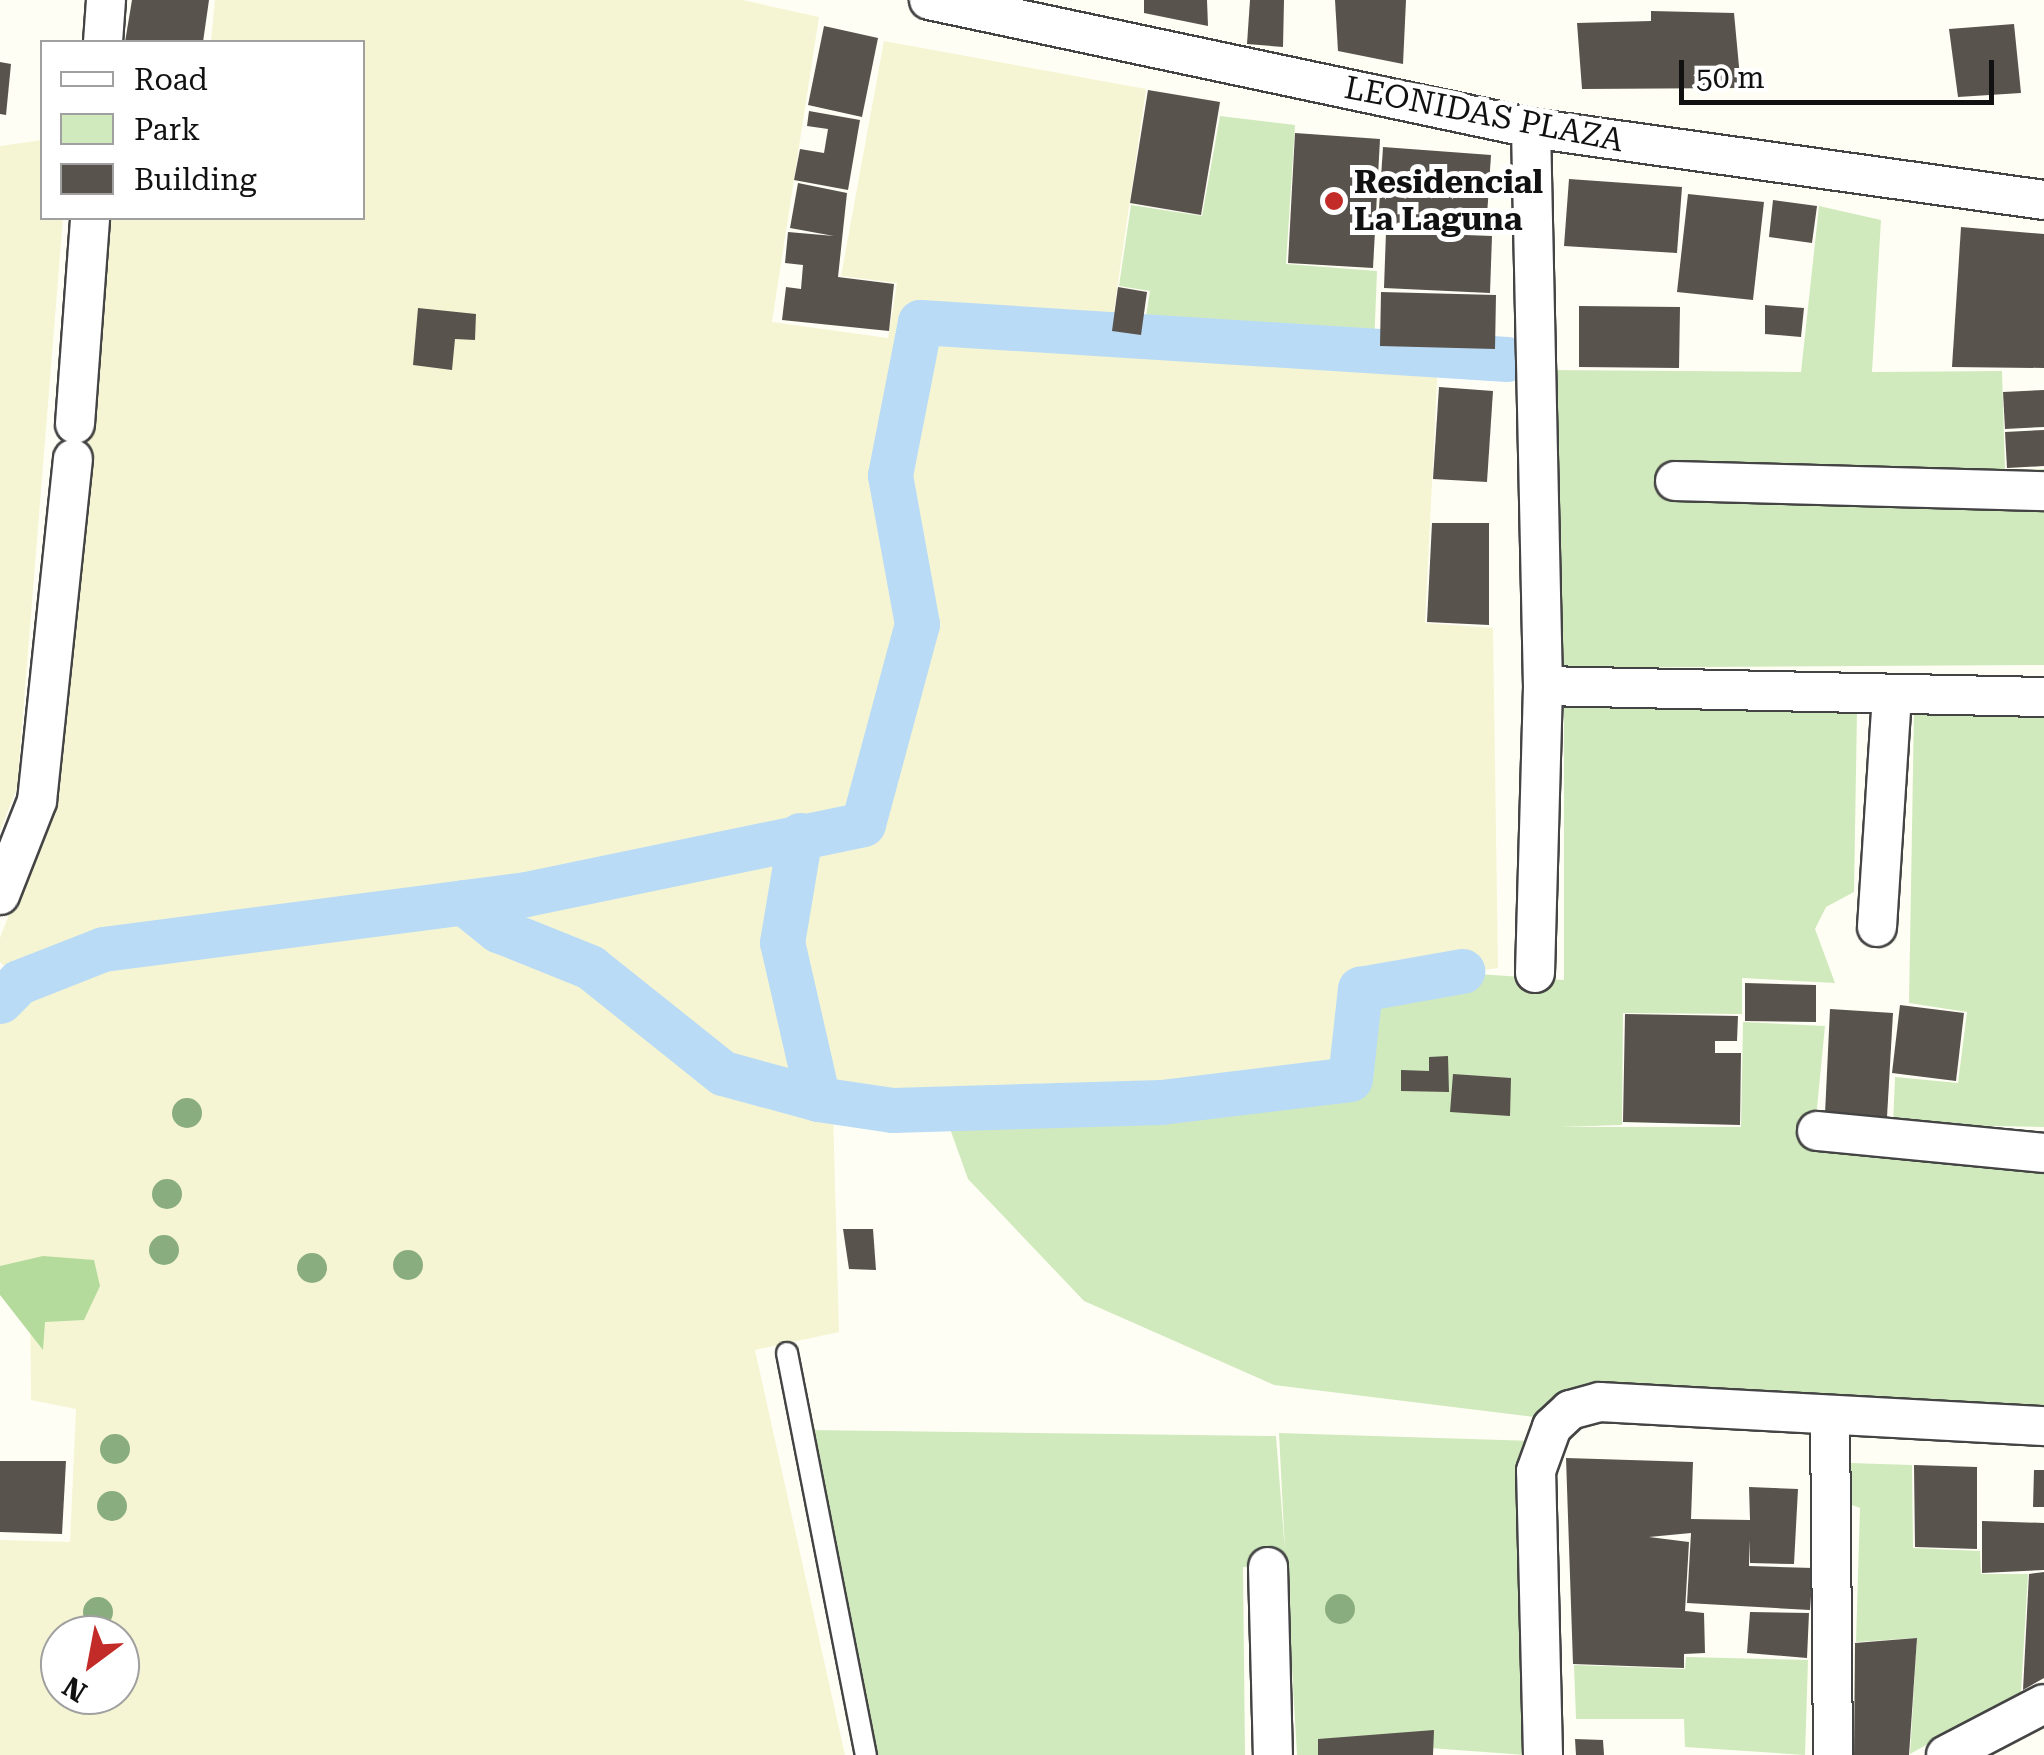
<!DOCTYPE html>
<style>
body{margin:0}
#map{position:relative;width:2044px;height:1755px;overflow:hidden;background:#fffef4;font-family:"Roboto Serif",serif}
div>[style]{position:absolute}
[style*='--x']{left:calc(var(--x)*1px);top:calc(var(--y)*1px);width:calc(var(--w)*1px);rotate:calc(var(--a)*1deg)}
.farmland>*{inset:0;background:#f5f5d4}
.green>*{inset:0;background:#d1eabd}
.forest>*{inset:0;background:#b4db9c}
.canal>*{height:45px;margin:-22.5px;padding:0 22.5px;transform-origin:22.5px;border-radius:22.5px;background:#b9dbf6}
.building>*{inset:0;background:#59534d}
.roads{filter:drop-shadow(2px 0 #444) drop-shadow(-2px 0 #444) drop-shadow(0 2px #444) drop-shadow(0 -2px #444)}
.service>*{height:20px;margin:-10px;padding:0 10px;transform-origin:10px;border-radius:10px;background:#fff}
.minor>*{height:38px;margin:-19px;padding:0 19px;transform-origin:19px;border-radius:19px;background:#fff}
.trees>*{width:30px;height:30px;margin:-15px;border-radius:50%;background:#8aad7f}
.dots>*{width:28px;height:28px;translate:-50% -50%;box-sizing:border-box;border:5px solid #fff;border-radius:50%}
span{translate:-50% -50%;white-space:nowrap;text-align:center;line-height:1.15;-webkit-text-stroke:10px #fff;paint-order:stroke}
.street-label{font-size:32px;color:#111}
.poi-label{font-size:32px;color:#111;font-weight:700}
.left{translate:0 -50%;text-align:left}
.legend{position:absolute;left:40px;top:40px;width:325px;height:180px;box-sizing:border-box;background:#fff;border:2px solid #a0a0a0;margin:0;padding:12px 18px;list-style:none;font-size:30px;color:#111}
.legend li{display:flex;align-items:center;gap:20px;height:50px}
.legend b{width:50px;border:2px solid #a0a0a0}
.north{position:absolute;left:40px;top:1615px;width:100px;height:100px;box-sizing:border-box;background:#fff;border:2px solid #a0a0a0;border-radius:50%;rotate:212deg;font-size:28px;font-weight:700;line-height:40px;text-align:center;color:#111}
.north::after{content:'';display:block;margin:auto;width:35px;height:45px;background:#c22b28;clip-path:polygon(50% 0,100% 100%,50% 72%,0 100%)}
.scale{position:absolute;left:1679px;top:60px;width:315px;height:45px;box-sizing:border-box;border:5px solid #111;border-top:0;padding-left:12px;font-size:30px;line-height:35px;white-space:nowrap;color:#111;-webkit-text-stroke:8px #fff;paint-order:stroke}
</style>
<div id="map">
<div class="farmland">
<div style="clip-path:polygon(215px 0,742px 0,819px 17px,772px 322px,888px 338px,897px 283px,841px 276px,884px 41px,1146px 89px,1111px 331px,919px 319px,910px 341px,888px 476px,915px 624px,862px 822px,527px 892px,102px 944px,14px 974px,0 962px,0 938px,51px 805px,63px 721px,100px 218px,362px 218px,362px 42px,211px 42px)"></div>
<div style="clip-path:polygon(42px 140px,42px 218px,63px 218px,17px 788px,0 831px,0 146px)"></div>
<div style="clip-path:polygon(921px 323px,1438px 362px,1425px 623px,1493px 628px,1498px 968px,1359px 987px,1348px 1077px,1160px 1099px,892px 1106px,821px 1094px,786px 942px,802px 839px,865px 826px,919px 625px,892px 476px)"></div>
<div style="clip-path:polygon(796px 841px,780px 943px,815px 1095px,725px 1070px,590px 964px,499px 928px,474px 905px)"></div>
<div style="clip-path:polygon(evenodd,462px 912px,493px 939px,585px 974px,723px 1084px,833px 1111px,839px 1332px,755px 1350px,845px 1755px,0 1755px,0 1540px,70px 1542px,76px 1409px,31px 1400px,30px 1280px,0 1281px,0 1024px,29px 995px,108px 962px,462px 912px,60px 1635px,120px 1635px,120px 1695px,60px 1695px,60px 1635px)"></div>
</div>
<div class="green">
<div style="clip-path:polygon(1220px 116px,1295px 125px,1286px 264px,1377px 271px,1374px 348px,1143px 335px,1150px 291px,1119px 286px,1131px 205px,1202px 216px)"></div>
<div style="clip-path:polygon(1819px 206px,1881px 220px,1872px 372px,2002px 371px,2005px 471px,2044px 469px,2044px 665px,1550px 668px,1548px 370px,1801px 372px)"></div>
<div style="clip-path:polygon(1564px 699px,1857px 711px,1854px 892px,1826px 907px,1815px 929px,1835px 983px,1742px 978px,1742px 1014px,1623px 1013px,1622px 1125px,1561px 1127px,1741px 1127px,1743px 1022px,1825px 1026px,1814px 1139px,2044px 1168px,2044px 1420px,1551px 1419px,1274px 1385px,1084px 1301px,968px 1179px,944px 1112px,1160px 1106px,1351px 1081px,1361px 990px,1464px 973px,1564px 980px)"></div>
<div style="clip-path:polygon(1914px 711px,2044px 716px,2044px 1127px,1893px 1124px,1895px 1077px,1958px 1083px,1967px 1012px,1909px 1003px)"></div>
<div style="clip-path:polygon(809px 1430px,1276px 1436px,1285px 1551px,1279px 1433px,1534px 1441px,1527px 1755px,1318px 1740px,1318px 1755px,1297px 1755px,1286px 1565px,1243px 1567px,1245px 1755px,872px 1755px)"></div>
<div style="clip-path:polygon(1850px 1463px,1912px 1465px,1913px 1548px,1980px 1551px,1981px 1574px,2028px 1574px,2021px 1692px,1910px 1754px,1917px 1638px,1856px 1642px,1860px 1508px,1849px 1504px)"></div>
<div style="clip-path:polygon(1686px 1657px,1808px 1660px,1805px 1755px,1685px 1747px,1684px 1719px,1576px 1719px,1574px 1665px,1685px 1669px)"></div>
</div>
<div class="forest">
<div style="clip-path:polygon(43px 1256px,94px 1260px,100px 1286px,84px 1320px,45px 1322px,43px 1350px,0 1295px,0 1266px)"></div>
</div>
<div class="canal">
<div style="--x:800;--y:835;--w:109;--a:99.5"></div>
<div style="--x:782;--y:942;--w:161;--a:77.1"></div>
<div style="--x:818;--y:1099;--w:75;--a:8.5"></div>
<div style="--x:892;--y:1110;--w:269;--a:-1.7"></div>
<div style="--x:1161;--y:1102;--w:190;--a:-6.9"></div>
<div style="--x:1350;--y:1079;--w:91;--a:-83.7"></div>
<div style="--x:1360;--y:989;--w:104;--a:-10"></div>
<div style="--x:463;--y:902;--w:45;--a:38.7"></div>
<div style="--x:498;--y:930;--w:99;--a:21.9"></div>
<div style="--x:590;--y:967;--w:170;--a:38.6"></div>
<div style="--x:723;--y:1073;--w:98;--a:15.3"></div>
<div style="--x:0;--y:1001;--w:27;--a:-45"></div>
<div style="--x:19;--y:982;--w:90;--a:-21.4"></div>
<div style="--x:103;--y:949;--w:427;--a:-7.4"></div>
<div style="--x:526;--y:894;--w:344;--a:-11.7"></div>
<div style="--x:863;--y:824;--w:207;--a:-74.9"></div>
<div style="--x:917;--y:624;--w:151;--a:-100.3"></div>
<div style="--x:890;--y:475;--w:156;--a:-78.9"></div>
<div style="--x:920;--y:322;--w:588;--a:3.61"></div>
</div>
<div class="building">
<div style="clip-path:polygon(132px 0,209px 0,203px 42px,125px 42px)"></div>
<div style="clip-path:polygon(1144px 0,1207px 0,1208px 26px,1144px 13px)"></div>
<div style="clip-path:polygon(1250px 0,1284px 0,1283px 47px,1247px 44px)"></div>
<div style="clip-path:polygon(1335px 0,1406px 0,1403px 64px,1338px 51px)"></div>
<div style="clip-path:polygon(1651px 11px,1734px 13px,1741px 88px,1582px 89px,1577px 23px,1651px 21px)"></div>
<div style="clip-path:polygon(2014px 24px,2021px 93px,1958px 97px,1949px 29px)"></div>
<div style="clip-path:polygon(824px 26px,878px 38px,862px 117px,808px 105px)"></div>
<div style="clip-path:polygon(0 62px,11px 64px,6px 115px,0 114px)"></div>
<div style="clip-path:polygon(1148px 90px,1220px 102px,1201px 215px,1130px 203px)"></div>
<div style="clip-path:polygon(809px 111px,860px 120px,848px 190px,794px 180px,800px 149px,824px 153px,828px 129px,807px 126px)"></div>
<div style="clip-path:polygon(1295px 133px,1380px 139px,1373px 268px,1288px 263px)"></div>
<div style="clip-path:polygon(1383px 147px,1491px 155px,1486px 231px,1378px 224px)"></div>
<div style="clip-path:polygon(1569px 179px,1682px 187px,1677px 253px,1564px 246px)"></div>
<div style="clip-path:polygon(798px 183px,847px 193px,838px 277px,894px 284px,889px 331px,782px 320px,786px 287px,801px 289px,803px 265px,785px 263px,788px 232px,834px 236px,790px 228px)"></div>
<div style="clip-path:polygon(1688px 194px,1764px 202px,1753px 300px,1677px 292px)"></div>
<div style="clip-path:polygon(1773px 200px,1817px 206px,1812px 243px,1769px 237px)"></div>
<div style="clip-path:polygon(1961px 227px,2044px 234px,2044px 368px,1952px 367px)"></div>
<div style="clip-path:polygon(1386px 232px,1492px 236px,1490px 293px,1384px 288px)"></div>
<div style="clip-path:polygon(1118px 287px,1147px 292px,1141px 335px,1112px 331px)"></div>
<div style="clip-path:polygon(1381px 292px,1496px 295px,1495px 349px,1380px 346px)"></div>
<div style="clip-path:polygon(1765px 305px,1804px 308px,1801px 337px,1765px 334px)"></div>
<div style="clip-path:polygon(1579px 306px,1680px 307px,1679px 368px,1579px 367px)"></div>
<div style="clip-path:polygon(418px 308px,476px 314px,475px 340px,455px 339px,452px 370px,413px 365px)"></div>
<div style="clip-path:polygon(1439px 387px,1493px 391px,1487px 482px,1433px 479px)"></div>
<div style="clip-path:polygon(2044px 390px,2044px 427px,2005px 429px,2003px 392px)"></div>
<div style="clip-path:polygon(2044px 430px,2044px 466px,2007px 468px,2005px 432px)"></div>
<div style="clip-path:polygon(1432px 523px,1489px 523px,1489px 625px,1427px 622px)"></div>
<div style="clip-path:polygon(1745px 983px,1816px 985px,1816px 1022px,1745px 1021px)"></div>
<div style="clip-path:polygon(1900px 1005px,1964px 1013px,1956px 1081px,1892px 1073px)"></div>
<div style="clip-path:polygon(1830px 1009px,1893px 1013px,1887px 1117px,1825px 1114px)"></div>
<div style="clip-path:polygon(1625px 1014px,1738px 1016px,1737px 1041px,1715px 1041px,1715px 1053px,1741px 1053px,1740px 1125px,1623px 1122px)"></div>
<div style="clip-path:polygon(1448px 1056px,1449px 1092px,1401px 1091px,1401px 1070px,1429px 1071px,1429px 1057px)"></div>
<div style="clip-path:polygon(1453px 1074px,1511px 1078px,1510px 1116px,1450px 1112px)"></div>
<div style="clip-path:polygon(843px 1229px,873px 1229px,876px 1270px,849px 1269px)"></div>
<div style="clip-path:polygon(1566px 1458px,1693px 1462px,1691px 1519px,1750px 1520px,1749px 1487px,1798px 1489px,1794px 1564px,1750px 1563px,1749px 1540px,1749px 1566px,1813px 1568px,1810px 1610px,1687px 1603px,1691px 1533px,1649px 1537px,1689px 1542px,1685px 1611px,1704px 1613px,1705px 1653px,1684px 1654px,1684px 1668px,1573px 1664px)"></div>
<div style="clip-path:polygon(0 1461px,66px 1461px,62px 1534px,0 1532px)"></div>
<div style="clip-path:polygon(1914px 1465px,1977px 1467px,1977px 1549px,1915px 1547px)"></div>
<div style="clip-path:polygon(2034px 1470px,2044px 1470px,2044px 1507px,2033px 1507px)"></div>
<div style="clip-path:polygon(1982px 1521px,2044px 1523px,2044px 1570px,1982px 1573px)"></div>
<div style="clip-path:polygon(2044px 1572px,2044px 1678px,2023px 1690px,2029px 1574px)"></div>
<div style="clip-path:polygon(1750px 1612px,1809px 1613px,1807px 1658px,1747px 1653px)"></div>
<div style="clip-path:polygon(1917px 1638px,1909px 1755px,1854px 1755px,1855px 1643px)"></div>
<div style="clip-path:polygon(1434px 1730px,1433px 1755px,1318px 1755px,1318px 1739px)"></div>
<div style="clip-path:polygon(1575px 1739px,1603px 1740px,1604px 1755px,1576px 1755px)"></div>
</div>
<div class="roads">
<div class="service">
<div style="--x:787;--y:1353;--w:410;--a:78.9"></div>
</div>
<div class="minor">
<div style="--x:929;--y:0;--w:615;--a:12"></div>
<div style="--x:1531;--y:128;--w:518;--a:7.99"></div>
<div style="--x:103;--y:42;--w:42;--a:-85.9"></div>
<div style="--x:1531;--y:128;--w:558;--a:88.77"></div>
<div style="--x:75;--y:424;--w:207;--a:-85.8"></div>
<div style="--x:1675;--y:481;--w:369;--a:1.6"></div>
<div style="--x:0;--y:895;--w:101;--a:-68.5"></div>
<div style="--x:37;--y:801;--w:344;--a:-84"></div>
<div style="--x:1877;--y:927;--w:233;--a:-86.3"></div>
<div style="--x:1535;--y:973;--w:287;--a:-88.4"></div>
<div style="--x:1543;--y:686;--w:501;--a:1.26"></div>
<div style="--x:1817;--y:1131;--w:228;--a:5.5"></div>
<div style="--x:1830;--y:1415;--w:340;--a:89.5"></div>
<div style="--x:1268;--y:1567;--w:188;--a:88.5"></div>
<div style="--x:1543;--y:1755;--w:284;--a:-91.4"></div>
<div style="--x:1536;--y:1471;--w:47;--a:-70"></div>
<div style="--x:1552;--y:1427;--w:25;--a:-43"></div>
<div style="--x:1570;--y:1410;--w:31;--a:-15"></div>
<div style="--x:1600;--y:1402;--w:445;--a:3.1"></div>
<div style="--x:1946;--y:1755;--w:110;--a:-27.5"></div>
</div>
</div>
<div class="trees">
<div style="left:187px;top:1113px"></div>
<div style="left:167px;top:1194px"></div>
<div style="left:164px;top:1250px"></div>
<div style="left:408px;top:1265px"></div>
<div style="left:312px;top:1268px"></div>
<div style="left:115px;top:1449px"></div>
<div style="left:112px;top:1506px"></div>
<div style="left:1340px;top:1609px"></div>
<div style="left:98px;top:1612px"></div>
</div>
<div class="dots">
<div style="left:1334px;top:201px;background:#c22b28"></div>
</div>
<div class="street-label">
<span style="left:1484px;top:114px;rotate:11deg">LEONIDAS PLAZA</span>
</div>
<div class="poi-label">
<span class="left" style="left:1354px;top:201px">Residencial<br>La Laguna</span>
</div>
<ul class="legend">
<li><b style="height:12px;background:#fff"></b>Road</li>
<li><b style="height:28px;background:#d1eabd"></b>Park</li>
<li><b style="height:28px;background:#59534d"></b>Building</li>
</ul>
<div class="north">N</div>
<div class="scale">50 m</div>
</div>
